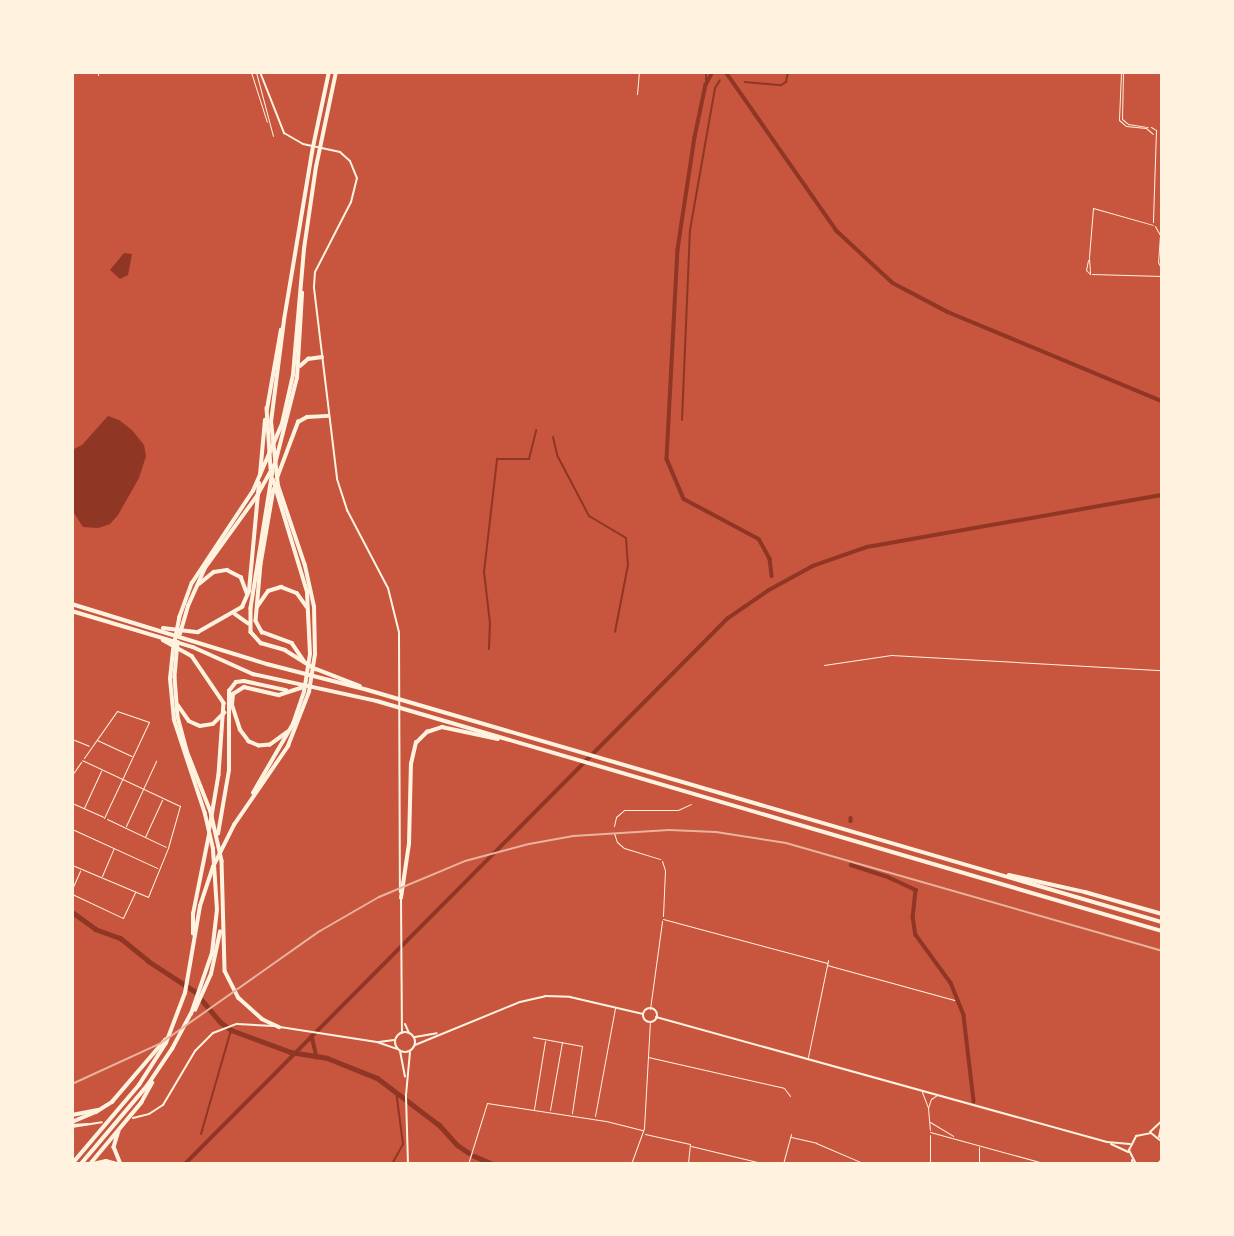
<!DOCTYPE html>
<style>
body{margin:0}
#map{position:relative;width:1234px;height:1236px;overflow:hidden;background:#c8553d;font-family:Quicksand,sans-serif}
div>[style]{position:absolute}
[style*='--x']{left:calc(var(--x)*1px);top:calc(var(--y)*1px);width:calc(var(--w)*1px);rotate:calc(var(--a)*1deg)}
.water>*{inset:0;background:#8f3625}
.stream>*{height:2px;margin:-1px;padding:0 1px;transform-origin:1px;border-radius:1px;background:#8f3625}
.canal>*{height:3.5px;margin:-1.75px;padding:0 1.75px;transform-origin:1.75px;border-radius:1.75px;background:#8f3625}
.river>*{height:5px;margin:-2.5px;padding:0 2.5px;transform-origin:2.5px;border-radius:2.5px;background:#8f3625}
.service>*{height:1px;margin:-0.5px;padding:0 0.5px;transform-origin:0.5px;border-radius:0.5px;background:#fff3e0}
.minor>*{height:1px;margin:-0.5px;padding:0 0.5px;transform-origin:0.5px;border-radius:0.5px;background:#fff3e0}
.tertiary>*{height:2px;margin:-1px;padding:0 1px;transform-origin:1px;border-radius:1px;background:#fff3e0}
.secondary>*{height:2px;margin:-1px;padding:0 1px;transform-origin:1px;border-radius:1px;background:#fff3e0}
.secondary>.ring{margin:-1px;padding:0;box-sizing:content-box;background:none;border:2px solid #fff3e0;border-radius:50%}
.motorway>*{height:3.5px;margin:-1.75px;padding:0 1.75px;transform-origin:1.75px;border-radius:1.75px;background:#fff3e0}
.rail>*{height:2px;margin:-1px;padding:0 1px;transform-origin:1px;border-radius:1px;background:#e9b49f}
span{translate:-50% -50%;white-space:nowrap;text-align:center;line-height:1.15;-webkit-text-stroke:5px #fff3e0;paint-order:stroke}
.frame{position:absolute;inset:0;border:74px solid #fff3e0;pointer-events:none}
</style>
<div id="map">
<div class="water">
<div style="clip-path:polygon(124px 253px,132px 254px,128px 275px,120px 279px,110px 270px)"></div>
<div style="clip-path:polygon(108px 416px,119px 420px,132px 430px,144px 445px,146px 456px,139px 478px,118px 515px,110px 524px,98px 528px,83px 527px,72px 510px,72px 450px,82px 445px)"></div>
</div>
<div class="stream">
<div style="--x:745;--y:82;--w:36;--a:5"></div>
<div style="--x:781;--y:85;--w:6;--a:-31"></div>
<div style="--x:786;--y:82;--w:10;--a:-79"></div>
<div style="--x:706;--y:85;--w:11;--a:-90"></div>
<div style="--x:682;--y:420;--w:190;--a:-87.6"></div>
<div style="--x:690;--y:230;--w:144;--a:-80"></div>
<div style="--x:715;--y:88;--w:9;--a:-58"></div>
<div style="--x:553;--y:437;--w:18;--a:77"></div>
<div style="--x:557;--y:455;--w:69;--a:62.3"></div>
<div style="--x:589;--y:516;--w:43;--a:30.7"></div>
<div style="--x:626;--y:538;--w:27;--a:86"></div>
<div style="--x:628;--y:565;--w:68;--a:101"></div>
<div style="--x:489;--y:649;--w:26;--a:-88"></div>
<div style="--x:490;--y:623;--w:51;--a:-96.7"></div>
<div style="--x:484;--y:572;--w:114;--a:-83.4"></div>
<div style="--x:497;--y:459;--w:32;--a:0"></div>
<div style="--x:529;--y:459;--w:30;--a:-76"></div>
<div style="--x:201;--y:1134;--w:108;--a:-73.9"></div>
<div style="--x:392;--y:1164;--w:23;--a:-61"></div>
<div style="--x:403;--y:1144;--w:53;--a:-97.5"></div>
</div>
<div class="canal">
<div style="--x:713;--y:72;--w:15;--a:118"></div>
<div style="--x:706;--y:85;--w:53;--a:101.9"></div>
<div style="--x:695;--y:137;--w:113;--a:98.6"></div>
<div style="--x:678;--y:249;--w:210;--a:93"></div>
<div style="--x:667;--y:459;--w:43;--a:67"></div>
<div style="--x:684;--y:499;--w:85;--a:28.1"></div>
<div style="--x:759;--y:539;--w:23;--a:61"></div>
<div style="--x:770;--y:559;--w:17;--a:83"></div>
<div style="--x:726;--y:72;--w:194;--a:55.1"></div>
<div style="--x:837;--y:231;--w:76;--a:42.9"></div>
<div style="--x:893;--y:283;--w:62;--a:27.8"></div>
<div style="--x:948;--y:312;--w:232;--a:22.6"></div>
<div style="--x:851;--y:818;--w:3;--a:90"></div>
<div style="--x:851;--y:865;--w:39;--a:18"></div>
<div style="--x:888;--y:877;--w:31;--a:25"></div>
<div style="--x:916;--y:890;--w:27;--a:96"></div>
<div style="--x:913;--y:917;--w:18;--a:81"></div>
<div style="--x:916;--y:935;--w:59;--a:53.9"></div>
<div style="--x:951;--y:983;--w:35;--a:68"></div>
<div style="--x:964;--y:1016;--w:86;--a:83.3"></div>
<div style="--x:312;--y:1036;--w:22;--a:77"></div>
<div style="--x:185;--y:1164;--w:769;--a:-45.16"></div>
<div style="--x:727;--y:619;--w:51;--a:-34.6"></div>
<div style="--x:769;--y:590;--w:50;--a:-28.6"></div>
<div style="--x:813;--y:566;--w:57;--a:-19.4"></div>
<div style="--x:867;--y:547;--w:300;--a:-10"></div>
</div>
<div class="river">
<div style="--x:72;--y:912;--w:29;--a:36"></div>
<div style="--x:95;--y:929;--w:27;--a:20"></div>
<div style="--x:120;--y:938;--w:36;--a:39"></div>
<div style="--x:148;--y:961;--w:55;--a:33.1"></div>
<div style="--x:194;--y:991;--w:40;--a:50"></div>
<div style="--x:220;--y:1022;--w:14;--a:36"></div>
<div style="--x:231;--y:1030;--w:63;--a:20.4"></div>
<div style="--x:290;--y:1052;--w:37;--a:9"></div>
<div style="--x:327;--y:1058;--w:54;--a:21.8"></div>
<div style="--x:377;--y:1078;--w:78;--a:37.2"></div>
<div style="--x:439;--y:1125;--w:27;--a:48"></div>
<div style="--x:457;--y:1145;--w:14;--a:34"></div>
<div style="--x:474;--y:1156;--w:21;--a:23"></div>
</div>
<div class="service">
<div style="--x:251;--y:72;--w:52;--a:72.3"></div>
<div style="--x:256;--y:72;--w:66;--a:75.1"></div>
<div style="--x:637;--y:94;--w:22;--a:-85"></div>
<div style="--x:614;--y:826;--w:9;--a:-77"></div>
<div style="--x:616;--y:817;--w:11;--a:-41"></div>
<div style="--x:624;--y:810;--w:54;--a:0"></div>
<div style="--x:678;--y:810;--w:14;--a:-25"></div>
<div style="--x:614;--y:833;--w:9;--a:72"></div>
<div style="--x:617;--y:842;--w:9;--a:41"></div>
<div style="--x:624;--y:848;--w:38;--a:17"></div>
</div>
<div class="minor">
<div style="--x:1121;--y:72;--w:48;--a:92.4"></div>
<div style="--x:1119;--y:120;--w:9;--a:41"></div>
<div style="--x:1126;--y:126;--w:20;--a:6"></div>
<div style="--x:1146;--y:128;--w:9;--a:41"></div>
<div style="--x:1123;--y:72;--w:47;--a:91.2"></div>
<div style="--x:1122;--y:119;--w:8;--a:40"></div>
<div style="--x:1128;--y:124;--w:20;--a:9"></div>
<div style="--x:98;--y:75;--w:3;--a:-90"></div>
<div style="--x:1151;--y:127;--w:6;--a:31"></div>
<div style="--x:1156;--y:130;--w:92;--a:91.9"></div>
<div style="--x:1155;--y:226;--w:10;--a:61"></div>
<div style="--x:1160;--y:235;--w:27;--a:94"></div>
<div style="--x:1158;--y:262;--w:9;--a:63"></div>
<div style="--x:1089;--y:257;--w:49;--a:-85.3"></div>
<div style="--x:1093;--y:208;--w:62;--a:15.8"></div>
<div style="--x:1089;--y:258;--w:15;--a:86"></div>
<div style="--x:1088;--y:260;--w:10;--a:101"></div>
<div style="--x:1086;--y:270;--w:6;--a:45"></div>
<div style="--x:1092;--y:274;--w:70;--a:1.6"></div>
<div style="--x:824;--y:665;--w:68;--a:-8.5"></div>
<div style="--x:891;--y:655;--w:271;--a:3.2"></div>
<div style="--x:72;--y:739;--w:18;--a:22"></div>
<div style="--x:97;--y:740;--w:38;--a:25"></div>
<div style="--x:84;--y:758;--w:57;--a:-54.9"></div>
<div style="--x:117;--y:711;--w:34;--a:19"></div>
<div style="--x:149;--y:722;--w:106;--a:115.1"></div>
<div style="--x:72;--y:775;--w:16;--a:-55"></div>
<div style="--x:72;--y:803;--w:34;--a:24"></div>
<div style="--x:84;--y:808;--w:41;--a:-65.3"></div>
<div style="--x:107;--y:819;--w:65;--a:25.4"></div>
<div style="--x:126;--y:826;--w:72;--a:-65.2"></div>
<div style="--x:72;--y:829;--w:94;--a:24.6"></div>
<div style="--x:145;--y:837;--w:41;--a:-65.3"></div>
<div style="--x:662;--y:861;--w:9;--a:72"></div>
<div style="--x:665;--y:870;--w:46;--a:92.5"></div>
<div style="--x:72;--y:865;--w:82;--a:22.8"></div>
<div style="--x:148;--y:897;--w:53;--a:-67.8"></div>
<div style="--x:168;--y:848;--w:44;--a:-74.1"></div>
<div style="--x:180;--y:806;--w:108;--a:-154.9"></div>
<div style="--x:102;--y:876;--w:30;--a:-67"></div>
<div style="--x:72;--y:889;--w:20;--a:-66"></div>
<div style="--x:72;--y:894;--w:56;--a:25.2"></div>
<div style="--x:123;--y:918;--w:29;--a:-65"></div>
<div style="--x:663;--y:919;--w:170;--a:15"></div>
<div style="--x:827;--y:965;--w:132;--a:15.4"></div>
<div style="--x:650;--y:1009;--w:89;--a:-82.2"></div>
<div style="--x:533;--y:1037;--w:50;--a:10.4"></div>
<div style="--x:582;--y:1046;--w:68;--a:98.5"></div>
<div style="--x:648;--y:1057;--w:139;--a:12.8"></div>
<div style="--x:784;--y:1088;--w:10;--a:53"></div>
<div style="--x:808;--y:1057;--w:99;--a:-78.3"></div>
<div style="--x:922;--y:1092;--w:17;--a:69"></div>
<div style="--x:928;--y:1108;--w:9;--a:-72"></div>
<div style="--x:931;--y:1099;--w:7;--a:-34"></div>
<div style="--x:928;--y:1108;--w:22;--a:85"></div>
<div style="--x:534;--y:1109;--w:69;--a:-80.8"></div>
<div style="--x:550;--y:1110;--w:69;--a:-80"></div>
<div style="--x:595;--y:1116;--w:110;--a:-79.5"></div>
<div style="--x:930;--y:1122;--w:27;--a:31"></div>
<div style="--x:930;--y:1132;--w:121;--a:15.3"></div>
<div style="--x:645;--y:1134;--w:46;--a:12.5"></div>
<div style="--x:690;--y:1144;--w:20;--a:96"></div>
<div style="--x:930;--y:1135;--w:29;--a:90"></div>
<div style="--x:791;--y:1137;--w:26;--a:13"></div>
<div style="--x:816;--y:1143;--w:53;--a:23.2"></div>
<div style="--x:691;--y:1146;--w:77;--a:13.5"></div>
<div style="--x:468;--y:1164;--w:64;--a:-72.7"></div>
<div style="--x:487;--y:1103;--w:120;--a:8.6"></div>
<div style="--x:606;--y:1121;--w:38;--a:14"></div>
<div style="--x:631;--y:1164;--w:38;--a:-70"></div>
<div style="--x:644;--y:1128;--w:106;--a:-86.8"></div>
<div style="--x:783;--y:1164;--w:31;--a:-75"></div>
<div style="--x:979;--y:1164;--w:17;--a:-90"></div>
</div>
<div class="tertiary">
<div style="--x:260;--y:72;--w:66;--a:68.5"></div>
<div style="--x:284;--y:133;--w:22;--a:30"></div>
<div style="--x:303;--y:144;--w:38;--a:12"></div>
<div style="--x:340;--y:152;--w:13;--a:42"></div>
<div style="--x:350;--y:161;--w:18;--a:68"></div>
<div style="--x:357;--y:178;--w:25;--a:104"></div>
<div style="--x:351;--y:202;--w:79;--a:117.2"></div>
<div style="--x:315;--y:272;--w:16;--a:94"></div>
<div style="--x:314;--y:288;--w:192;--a:83.1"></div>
<div style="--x:337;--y:479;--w:33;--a:72"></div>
<div style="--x:347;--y:510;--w:88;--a:62.3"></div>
<div style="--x:388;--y:588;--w:45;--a:76"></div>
<div style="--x:399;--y:632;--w:260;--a:89.8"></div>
<div style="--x:401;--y:897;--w:136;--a:89.6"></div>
<div style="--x:405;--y:1024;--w:10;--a:66"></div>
<div style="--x:400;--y:1051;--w:26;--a:79"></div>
<div style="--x:1132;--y:1160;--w:4;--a:90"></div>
<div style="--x:408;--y:1164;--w:69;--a:-91.7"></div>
<div style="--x:406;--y:1095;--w:43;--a:-84.7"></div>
</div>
<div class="secondary">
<div class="ring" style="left:643px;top:1008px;width:12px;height:12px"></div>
<div style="--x:656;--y:1017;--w:468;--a:15.5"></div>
<div style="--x:1107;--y:1142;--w:23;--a:5"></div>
<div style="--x:280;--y:1027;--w:98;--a:8.8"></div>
<div style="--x:377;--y:1042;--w:21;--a:19"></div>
<div class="ring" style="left:395px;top:1032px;width:18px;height:18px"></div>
<div style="--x:415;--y:1037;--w:22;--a:-10"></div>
<div style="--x:379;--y:1042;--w:15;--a:-8"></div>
<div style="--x:415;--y:1045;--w:113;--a:-22.3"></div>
<div style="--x:520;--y:1002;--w:26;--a:-13"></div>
<div style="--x:545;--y:996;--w:25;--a:2"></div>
<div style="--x:570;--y:997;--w:75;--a:13.1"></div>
<div style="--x:133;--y:1118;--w:16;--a:-14"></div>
<div style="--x:149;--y:1114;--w:17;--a:-33"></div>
<div style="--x:163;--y:1105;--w:63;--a:-59.3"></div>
<div style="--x:195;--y:1051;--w:25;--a:-45"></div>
<div style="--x:213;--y:1033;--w:26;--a:-21"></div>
<div style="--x:237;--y:1024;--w:37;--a:3"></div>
<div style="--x:72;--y:1125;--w:16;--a:-4"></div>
<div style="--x:72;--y:1127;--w:30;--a:-9"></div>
<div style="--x:1150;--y:1132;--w:16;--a:-43"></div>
<div style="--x:1159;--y:1137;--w:14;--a:-78"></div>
<div style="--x:1111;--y:1144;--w:19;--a:25"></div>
<div style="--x:1136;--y:1164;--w:16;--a:-117"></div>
<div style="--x:1129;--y:1150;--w:16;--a:-63"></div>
<div style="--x:1136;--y:1136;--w:15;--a:-11"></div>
<div style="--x:1151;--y:1133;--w:14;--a:39"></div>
<div style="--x:1158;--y:1164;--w:6;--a:-51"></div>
</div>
<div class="motorway">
<div style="--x:300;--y:366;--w:11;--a:-41"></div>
<div style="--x:308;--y:359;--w:14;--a:-8"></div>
<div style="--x:267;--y:408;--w:61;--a:86.2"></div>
<div style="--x:267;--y:409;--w:80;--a:-80"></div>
<div style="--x:275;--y:464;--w:89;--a:-75.7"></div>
<div style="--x:297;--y:378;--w:85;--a:-86.6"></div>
<div style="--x:273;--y:471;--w:139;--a:99.1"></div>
<div style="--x:251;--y:608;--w:24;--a:90"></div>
<div style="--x:251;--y:632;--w:15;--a:48"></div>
<div style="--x:261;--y:643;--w:25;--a:16"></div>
<div style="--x:285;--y:650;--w:36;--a:32"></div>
<div style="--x:316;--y:669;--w:47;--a:21.1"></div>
<div style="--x:260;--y:475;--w:55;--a:-84.8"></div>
<div style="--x:277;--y:478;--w:60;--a:-69.4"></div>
<div style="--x:298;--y:422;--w:10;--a:-29"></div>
<div style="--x:307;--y:417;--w:21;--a:-3"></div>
<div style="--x:274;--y:489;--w:76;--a:99.8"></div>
<div style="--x:261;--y:564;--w:57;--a:95"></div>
<div style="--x:256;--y:621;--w:13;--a:61"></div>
<div style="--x:262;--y:632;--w:32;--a:20"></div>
<div style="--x:292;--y:643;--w:23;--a:56"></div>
<div style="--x:199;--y:584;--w:19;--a:-39"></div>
<div style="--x:214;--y:572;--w:13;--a:-9"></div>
<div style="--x:227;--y:570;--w:16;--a:27"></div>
<div style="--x:241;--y:577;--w:17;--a:69"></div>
<div style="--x:72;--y:604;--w:204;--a:17.1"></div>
<div style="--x:267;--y:664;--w:104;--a:14.4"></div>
<div style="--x:368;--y:690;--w:827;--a:16.29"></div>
<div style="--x:257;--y:607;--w:19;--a:-55"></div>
<div style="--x:268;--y:591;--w:14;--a:-17"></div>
<div style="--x:281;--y:587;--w:17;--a:21"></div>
<div style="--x:297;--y:593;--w:17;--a:54"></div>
<div style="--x:72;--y:611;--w:126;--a:16.6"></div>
<div style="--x:193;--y:647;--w:66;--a:24.2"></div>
<div style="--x:253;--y:674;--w:127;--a:12.3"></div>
<div style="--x:377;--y:701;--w:818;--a:16.33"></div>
<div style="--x:235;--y:614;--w:16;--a:35"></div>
<div style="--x:163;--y:628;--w:35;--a:7"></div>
<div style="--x:198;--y:632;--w:51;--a:-29.6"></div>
<div style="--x:242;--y:607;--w:17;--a:-66"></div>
<div style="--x:249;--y:591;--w:108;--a:-84.7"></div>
<div style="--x:180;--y:634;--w:29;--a:-74"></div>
<div style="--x:188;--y:606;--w:42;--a:-65.9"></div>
<div style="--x:205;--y:568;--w:89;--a:-54.2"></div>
<div style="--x:257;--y:496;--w:35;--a:-61"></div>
<div style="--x:163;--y:640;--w:33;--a:29"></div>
<div style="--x:192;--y:656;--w:57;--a:55.8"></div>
<div style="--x:224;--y:703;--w:72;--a:94"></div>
<div style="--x:219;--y:775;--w:54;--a:99.6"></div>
<div style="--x:178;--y:642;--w:35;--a:95"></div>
<div style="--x:175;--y:677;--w:40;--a:85.7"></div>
<div style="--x:178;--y:717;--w:35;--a:75"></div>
<div style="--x:187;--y:751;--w:66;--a:68.5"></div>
<div style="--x:211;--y:812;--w:50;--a:77.3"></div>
<div style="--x:222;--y:861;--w:110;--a:88.4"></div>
<div style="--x:225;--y:971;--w:30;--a:63"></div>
<div style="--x:239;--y:998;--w:31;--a:42"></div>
<div style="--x:262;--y:1019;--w:19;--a:25"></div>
<div style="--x:178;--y:705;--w:19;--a:55"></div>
<div style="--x:189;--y:721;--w:12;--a:24"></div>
<div style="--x:200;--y:726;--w:13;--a:-9"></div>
<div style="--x:213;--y:724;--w:16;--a:-45"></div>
<div style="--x:288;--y:732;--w:22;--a:144"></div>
<div style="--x:270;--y:745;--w:11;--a:175"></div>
<div style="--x:259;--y:746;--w:11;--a:-158"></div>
<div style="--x:249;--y:742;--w:15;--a:-127"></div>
<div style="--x:240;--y:730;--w:26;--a:-108"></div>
<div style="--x:232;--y:705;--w:11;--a:-85"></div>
<div style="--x:233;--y:694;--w:13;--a:-32"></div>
<div style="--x:244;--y:687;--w:36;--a:13"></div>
<div style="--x:279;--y:695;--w:23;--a:-18"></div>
<div style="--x:253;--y:793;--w:80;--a:-59.9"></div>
<div style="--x:293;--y:724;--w:34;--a:-71"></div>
<div style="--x:304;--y:692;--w:38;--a:-81"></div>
<div style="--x:310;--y:654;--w:62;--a:-92.8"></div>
<div style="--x:307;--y:592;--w:117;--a:-106.9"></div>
<div style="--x:218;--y:834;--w:65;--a:-80.2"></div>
<div style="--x:229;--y:770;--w:79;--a:-90"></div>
<div style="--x:229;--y:691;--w:11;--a:-52"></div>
<div style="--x:236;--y:682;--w:8;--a:-7"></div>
<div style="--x:244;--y:681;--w:43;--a:12.1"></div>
<div style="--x:1009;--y:875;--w:78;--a:12.6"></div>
<div style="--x:1085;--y:892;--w:80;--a:15.9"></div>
<div style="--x:401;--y:898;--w:55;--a:-81.6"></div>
<div style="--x:409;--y:844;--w:80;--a:-88.6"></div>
<div style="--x:411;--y:764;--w:22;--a:-77"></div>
<div style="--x:416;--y:743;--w:16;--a:-45"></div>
<div style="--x:427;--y:732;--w:16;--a:-18"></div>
<div style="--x:442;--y:727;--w:57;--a:12.1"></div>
<div style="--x:193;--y:934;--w:20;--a:-90"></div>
<div style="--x:193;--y:914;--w:81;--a:-78.6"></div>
<div style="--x:195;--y:1010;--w:39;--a:-66"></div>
<div style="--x:211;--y:974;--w:43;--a:-77.9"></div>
<div style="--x:72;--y:1115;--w:26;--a:-11"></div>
<div style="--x:72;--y:1122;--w:26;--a:-23"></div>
<div style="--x:96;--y:1112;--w:19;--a:-32"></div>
<div style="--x:112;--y:1102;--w:82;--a:-49.5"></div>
<div style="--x:119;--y:1131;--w:17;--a:107"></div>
<div style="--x:114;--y:1147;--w:18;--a:68"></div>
<div style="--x:72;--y:1164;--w:104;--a:-49.7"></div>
<div style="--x:139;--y:1085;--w:50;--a:-57.3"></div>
<div style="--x:166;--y:1043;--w:53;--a:-69.2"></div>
<div style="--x:185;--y:993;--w:88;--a:-80.2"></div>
<div style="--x:200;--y:906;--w:41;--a:-71.6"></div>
<div style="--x:213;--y:867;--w:47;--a:-63.4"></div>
<div style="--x:234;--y:825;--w:96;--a:-55.6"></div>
<div style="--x:288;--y:746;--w:58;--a:-68.7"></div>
<div style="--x:309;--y:692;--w:37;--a:-81"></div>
<div style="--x:315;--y:655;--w:48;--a:-91.2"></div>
<div style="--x:314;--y:607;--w:42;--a:-102.4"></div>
<div style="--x:305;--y:566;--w:84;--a:-108.6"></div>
<div style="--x:278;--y:486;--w:64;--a:-96.2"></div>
<div style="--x:271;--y:422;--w:103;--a:-82.7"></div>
<div style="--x:284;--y:320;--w:175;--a:-80.5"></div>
<div style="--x:313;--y:147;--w:77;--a:-78"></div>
<div style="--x:81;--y:1164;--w:102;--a:-49.8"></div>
<div style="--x:147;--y:1086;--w:45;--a:-56"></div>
<div style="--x:172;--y:1049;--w:40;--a:-62"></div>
<div style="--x:191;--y:1014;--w:65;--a:-71"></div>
<div style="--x:212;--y:953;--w:43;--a:-83.4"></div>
<div style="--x:217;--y:910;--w:61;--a:-93.8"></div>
<div style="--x:213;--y:849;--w:36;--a:-103"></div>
<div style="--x:205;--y:814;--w:99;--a:-108.3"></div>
<div style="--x:174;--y:720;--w:41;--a:-95.6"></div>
<div style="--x:170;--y:679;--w:29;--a:-84"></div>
<div style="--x:173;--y:650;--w:33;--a:-79"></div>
<div style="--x:179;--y:618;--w:37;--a:-70"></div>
<div style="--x:192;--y:583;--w:110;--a:-56.5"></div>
<div style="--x:253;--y:491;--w:73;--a:-66.6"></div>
<div style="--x:282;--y:424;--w:50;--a:-77.3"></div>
<div style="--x:293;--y:375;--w:126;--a:-85"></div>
<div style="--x:304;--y:249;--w:83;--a:-81.7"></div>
<div style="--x:316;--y:167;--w:97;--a:-78.1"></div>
<div style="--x:90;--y:1164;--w:80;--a:-50.1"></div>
<div style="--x:141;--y:1103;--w:23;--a:-61"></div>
<div style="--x:93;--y:1164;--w:13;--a:-13"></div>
<div style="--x:106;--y:1161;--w:11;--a:15"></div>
</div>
<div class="rail">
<div style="--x:72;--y:1084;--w:98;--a:-24.7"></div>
<div style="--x:161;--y:1043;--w:194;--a:-35.2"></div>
<div style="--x:320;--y:931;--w:68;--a:-30"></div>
<div style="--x:379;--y:897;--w:93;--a:-22.7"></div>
<div style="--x:465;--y:861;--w:66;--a:-14.9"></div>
<div style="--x:529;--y:844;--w:45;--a:-10.3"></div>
<div style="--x:573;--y:836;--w:96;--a:-3.6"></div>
<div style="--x:669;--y:830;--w:47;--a:2.4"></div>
<div style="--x:716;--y:832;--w:71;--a:8.9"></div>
<div style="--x:786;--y:843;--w:391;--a:16"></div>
</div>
<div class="frame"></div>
</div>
